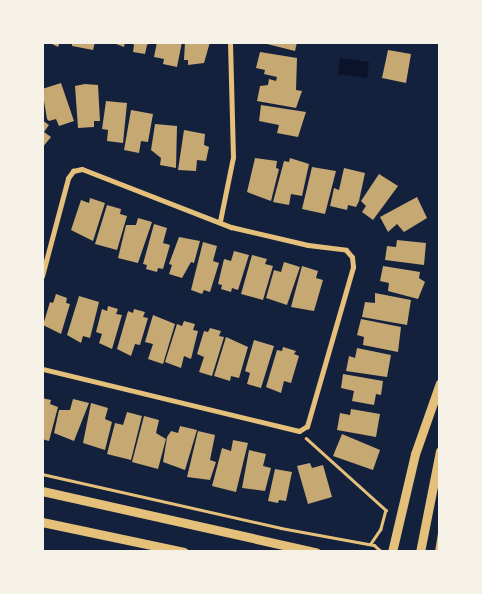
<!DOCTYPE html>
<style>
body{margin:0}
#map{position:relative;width:482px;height:594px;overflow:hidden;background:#14213d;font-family:Raleway,sans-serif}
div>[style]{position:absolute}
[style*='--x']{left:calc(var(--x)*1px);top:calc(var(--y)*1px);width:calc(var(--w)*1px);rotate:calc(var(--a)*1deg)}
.water>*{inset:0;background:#0b132b}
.building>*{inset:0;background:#c6a872}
.path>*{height:2.5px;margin:-1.25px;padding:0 1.25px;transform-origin:1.25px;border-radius:1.25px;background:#e5c07b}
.minor>*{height:5px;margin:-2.5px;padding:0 2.5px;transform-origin:2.5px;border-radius:2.5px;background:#e5c07b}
.tertiary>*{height:9px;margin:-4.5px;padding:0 4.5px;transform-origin:4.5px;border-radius:4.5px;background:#e5c07b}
span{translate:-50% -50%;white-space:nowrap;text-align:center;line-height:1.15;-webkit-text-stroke:4.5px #f6f1e7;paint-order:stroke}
.frame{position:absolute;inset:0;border:44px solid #f6f1e7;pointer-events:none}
</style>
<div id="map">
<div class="water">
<div style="clip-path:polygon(340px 58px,369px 62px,367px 78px,338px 74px)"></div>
</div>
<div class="building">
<div style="clip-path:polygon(48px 42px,60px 42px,58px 47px)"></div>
<div style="clip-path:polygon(72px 42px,95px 42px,93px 50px,72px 46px)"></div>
<div style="clip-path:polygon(111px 42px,125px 42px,124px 47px)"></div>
<div style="clip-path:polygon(131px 42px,151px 42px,147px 45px,145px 54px,133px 52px,134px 45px)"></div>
<div style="clip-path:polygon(157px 42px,182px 42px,177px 67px,163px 64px,164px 59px,154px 57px)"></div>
<div style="clip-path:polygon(185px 42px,210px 42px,204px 63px,188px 65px,188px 60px,184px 60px)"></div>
<div style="clip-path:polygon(259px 42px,297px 42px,295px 51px)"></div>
<div style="clip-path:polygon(388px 50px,411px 54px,406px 83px,382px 78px)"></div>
<div style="clip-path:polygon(260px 52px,297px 58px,296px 90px,302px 91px,296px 108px,257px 101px,260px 86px,268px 85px,269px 79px,276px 81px,277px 77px,264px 74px,265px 70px,256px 68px)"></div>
<div style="clip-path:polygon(61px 83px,74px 121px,59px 126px,56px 119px,49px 121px,47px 119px,42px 89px)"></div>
<div style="clip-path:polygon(85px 84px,98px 85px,100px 121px,94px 121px,94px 127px,78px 128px,75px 86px)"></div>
<div style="clip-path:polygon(106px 101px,127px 103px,123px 143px,107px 141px,108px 130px,102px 129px)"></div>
<div style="clip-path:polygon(261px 105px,306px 112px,298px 137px,277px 133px,279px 125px,259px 121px)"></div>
<div style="clip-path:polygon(131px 110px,153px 114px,148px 142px,141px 141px,139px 153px,124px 150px)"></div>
<div style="clip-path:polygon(42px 120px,49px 125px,44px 132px,51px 137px,42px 148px)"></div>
<div style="clip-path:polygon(155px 124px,177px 126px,176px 168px,160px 165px,161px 158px,151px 150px)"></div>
<div style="clip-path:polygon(184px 130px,205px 134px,204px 145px,209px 147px,206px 161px,197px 160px,196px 171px,178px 170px)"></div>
<div style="clip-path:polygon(255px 158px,277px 161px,276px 168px,279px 169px,271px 201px,247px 192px)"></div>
<div style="clip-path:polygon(290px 158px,309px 164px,302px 196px,291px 194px,289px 205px,273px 202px,284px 161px,289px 162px)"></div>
<div style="clip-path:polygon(312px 167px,336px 171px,325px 214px,302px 209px)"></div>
<div style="clip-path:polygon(344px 168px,365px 173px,359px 201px,356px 207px,348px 205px,347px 210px,330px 206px,334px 188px,339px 190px)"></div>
<div style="clip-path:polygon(379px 174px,398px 186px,373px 220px,362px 212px,366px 206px,361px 201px)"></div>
<div style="clip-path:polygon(417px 197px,427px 218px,404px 232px,397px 224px,388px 232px,380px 217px)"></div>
<div style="clip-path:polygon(90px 198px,105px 203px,93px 241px,71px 230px,81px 200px,89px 203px)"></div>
<div style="clip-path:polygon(107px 205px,121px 209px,120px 214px,127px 216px,117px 250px,95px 244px)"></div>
<div style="clip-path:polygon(138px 218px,152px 222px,138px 263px,118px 258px,126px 225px,136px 225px)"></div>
<div style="clip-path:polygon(154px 224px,167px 228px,163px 243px,170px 245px,163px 269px,158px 268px,157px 272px,146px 269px,147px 265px,143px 264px)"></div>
<div style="clip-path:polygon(179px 237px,200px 241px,194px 263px,191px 262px,182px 278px,169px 274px,172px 265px,169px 264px)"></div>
<div style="clip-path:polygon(397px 240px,426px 243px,424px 265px,385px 260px,387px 246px,396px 247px)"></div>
<div style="clip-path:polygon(203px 242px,217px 246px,213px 261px,219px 263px,210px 292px,204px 290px,202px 294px,191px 290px)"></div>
<div style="clip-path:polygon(234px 251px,249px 255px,238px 290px,232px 288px,231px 292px,221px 289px,222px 285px,218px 284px,224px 259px,231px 261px)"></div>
<div style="clip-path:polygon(252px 255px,267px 259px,265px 264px,273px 266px,263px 300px,241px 294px)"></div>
<div style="clip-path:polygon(284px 262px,300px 267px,287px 305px,266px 298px,274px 270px,281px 272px)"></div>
<div style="clip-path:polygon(302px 266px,318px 271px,316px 278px,323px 280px,314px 311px,291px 307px)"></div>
<div style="clip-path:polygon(383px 266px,420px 272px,419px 278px,425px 282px,418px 299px,388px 291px,389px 283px,380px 281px)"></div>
<div style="clip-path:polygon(375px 293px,411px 300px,407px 325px,362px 317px,365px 302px,375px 303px)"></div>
<div style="clip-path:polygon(56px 294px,67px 298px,66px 303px,70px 304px,61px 334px,43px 325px,50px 302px,53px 303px)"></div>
<div style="clip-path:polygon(79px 296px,99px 302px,90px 338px,83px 336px,81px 343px,67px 335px)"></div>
<div style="clip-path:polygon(108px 306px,118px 309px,116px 314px,122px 315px,112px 349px,99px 343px,102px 334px,96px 332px,102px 309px,107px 311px)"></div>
<div style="clip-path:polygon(134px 309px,145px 312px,143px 317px,148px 318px,140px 345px,135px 344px,131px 356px,117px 349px,128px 311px,133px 313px)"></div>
<div style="clip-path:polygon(153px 315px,175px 324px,163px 364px,148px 359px,153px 344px,145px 342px)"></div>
<div style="clip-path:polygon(361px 319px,401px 327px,398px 352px,363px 345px,364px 337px,357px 335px)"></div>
<div style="clip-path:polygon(184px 321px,195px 324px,193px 330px,198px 331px,191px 359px,184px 356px,181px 368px,165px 362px,177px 324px,182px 326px)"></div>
<div style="clip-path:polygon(210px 328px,221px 331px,219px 336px,224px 337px,212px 376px,199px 372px,204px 357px,197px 354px,204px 331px,208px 332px)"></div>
<div style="clip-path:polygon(226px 337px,248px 347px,239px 378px,231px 376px,230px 381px,214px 376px)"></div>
<div style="clip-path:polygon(254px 340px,274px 346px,261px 388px,247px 384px,250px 373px,245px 371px)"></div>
<div style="clip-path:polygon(283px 347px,296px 351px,294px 354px,299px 356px,291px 383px,284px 381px,281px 393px,266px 387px,277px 350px,282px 351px)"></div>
<div style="clip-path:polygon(357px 348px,391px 355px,387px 377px,346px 371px,349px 356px,355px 358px)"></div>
<div style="clip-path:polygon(343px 374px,383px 381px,381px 395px,376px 394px,374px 405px,352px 401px,354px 391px,341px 388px)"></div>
<div style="clip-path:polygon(42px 398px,51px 400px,50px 404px,58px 407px,49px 441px,42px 439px)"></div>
<div style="clip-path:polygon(73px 399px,89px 403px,74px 441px,54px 433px,59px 410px,70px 410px)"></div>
<div style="clip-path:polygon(91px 403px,108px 408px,105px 419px,112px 422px,105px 450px,83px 443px)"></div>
<div style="clip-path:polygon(351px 409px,380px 414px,376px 437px,337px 430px,340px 413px,350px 415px)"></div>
<div style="clip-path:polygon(127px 412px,142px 416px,131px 460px,107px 454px,115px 423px,123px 425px)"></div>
<div style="clip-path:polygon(144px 416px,159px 420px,156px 433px,166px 439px,158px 469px,132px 462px)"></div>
<div style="clip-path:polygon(180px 426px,197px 430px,185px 470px,163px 462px,167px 437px,171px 431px,178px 433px)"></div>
<div style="clip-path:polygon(198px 431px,215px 435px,210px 460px,216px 462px,210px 480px,187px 477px)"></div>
<div style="clip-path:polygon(342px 434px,380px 450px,373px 470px,333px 456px)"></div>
<div style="clip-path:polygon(233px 440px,248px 443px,236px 492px,212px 486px,222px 448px,231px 451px)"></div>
<div style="clip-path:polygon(249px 450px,266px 454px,263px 466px,271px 468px,265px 491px,242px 488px)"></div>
<div style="clip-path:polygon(310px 463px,312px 468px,323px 465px,332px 497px,308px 504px,297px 466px)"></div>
<div style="clip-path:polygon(275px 469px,292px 472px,286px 501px,279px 500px,278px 503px,268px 501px)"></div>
</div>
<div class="path">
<div style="--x:306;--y:438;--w:108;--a:42"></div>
<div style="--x:386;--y:510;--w:20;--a:105"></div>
<div style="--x:381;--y:529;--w:18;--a:124"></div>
<div style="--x:42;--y:474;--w:245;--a:12.7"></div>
<div style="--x:281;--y:528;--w:95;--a:10.4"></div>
<div style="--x:374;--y:545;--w:9;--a:41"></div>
<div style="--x:436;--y:552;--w:25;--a:-81"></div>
</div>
<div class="minor">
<div style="--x:220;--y:221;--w:65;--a:-78.5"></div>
<div style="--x:233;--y:157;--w:115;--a:-91.5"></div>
<div style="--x:42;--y:276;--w:101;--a:-75.1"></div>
<div style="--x:68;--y:178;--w:9;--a:-54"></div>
<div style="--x:73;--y:171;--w:9;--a:-13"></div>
<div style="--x:82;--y:169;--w:160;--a:21.3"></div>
<div style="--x:231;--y:227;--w:79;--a:13.2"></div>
<div style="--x:308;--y:245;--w:38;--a:7"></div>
<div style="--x:346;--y:250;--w:9;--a:49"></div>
<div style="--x:352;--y:257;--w:10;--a:84"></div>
<div style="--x:353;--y:267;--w:166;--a:106.1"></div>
<div style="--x:307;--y:426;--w:9;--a:148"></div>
<div style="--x:299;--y:431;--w:264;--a:-166.4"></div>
</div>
<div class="tertiary">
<div style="--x:42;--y:491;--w:281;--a:12.6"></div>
<div style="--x:42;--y:522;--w:145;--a:11.9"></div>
<div style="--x:392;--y:552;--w:101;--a:-76.8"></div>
<div style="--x:415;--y:454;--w:75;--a:-70.6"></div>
<div style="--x:420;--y:552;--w:103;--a:-78.8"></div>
</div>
<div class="frame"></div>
</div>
